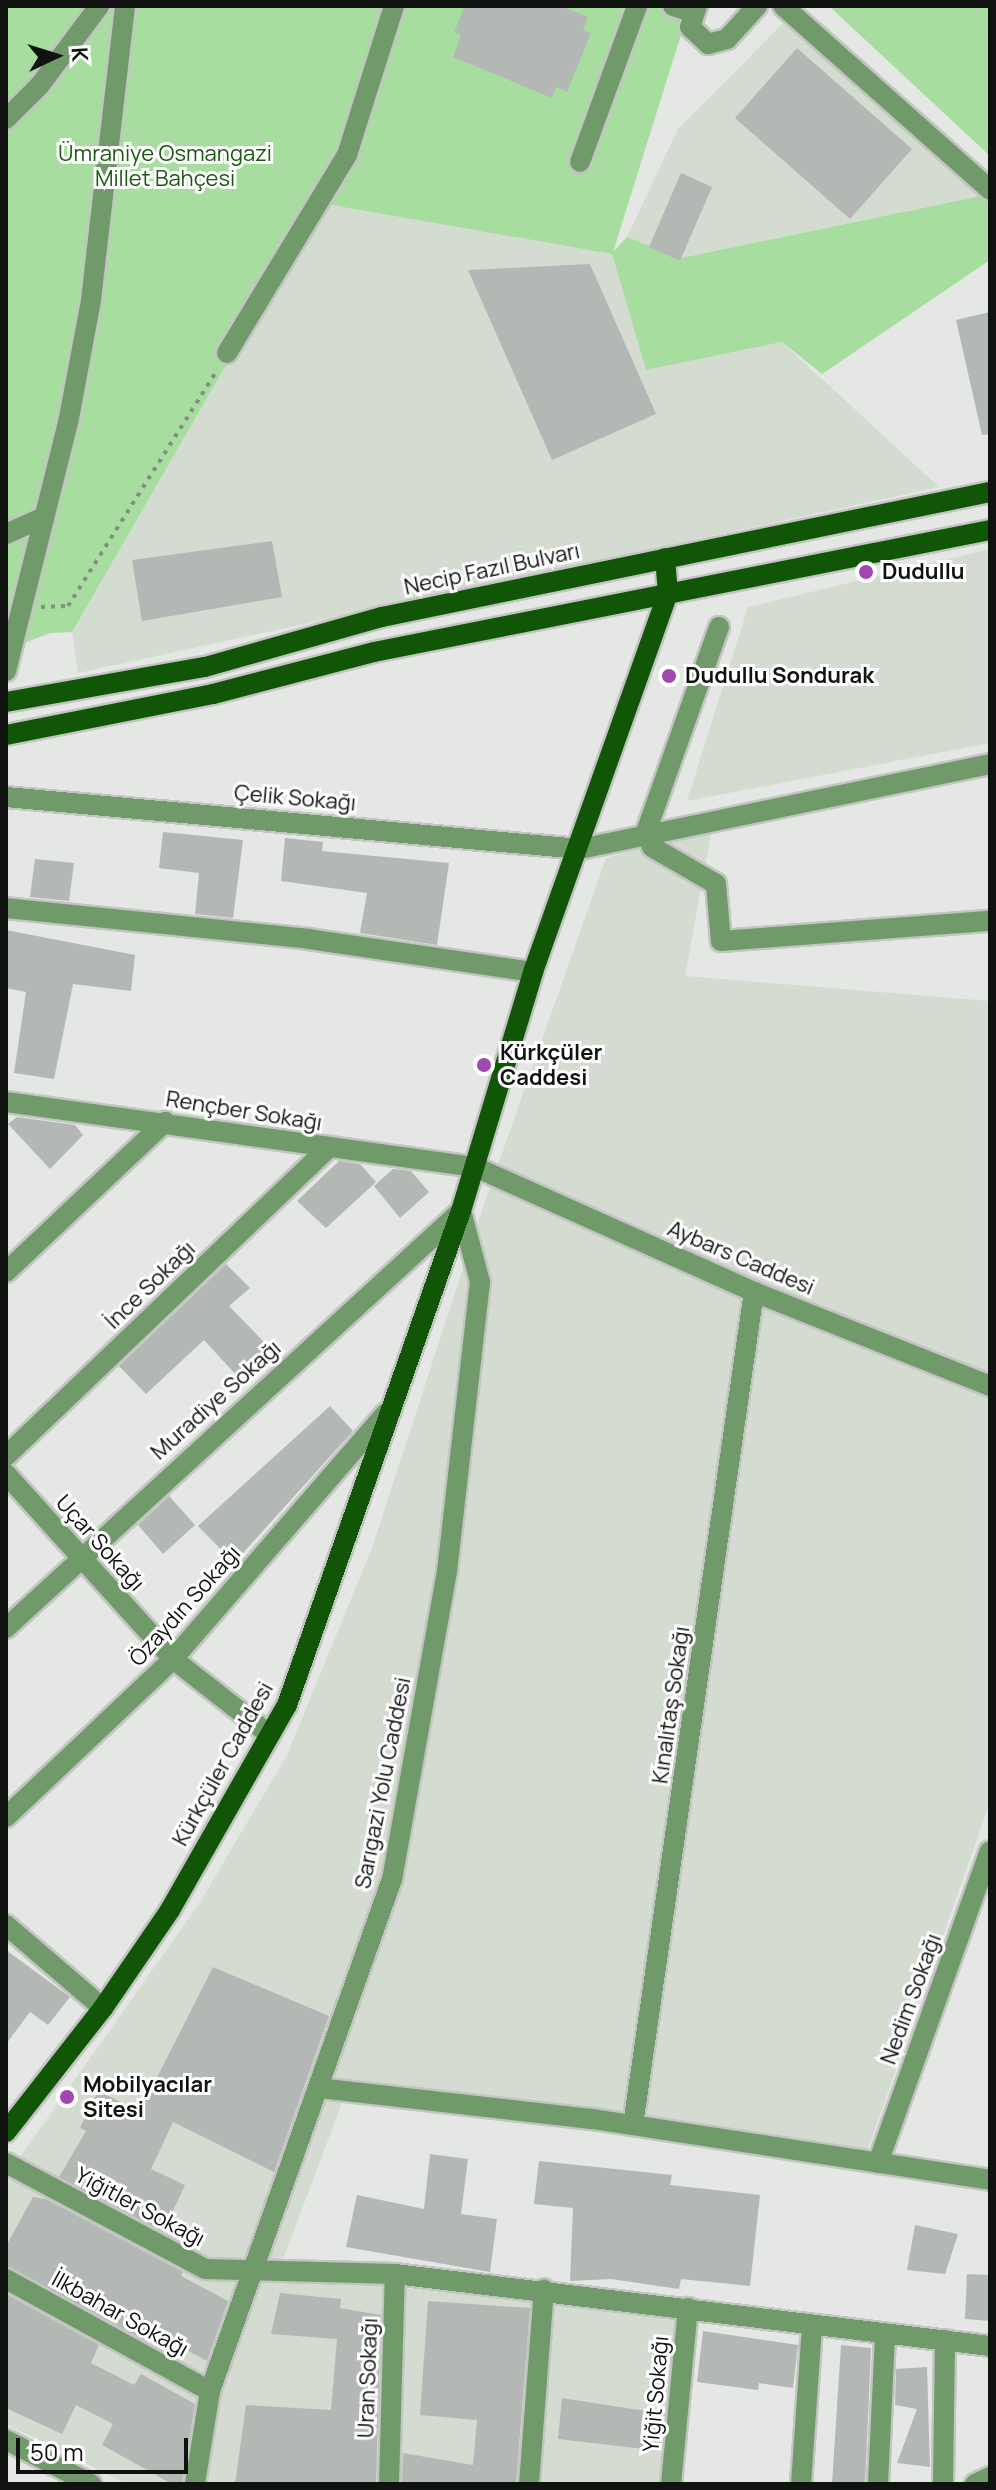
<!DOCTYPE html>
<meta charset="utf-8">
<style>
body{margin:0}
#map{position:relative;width:996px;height:2490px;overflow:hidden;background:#e4e7e3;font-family:Manrope,sans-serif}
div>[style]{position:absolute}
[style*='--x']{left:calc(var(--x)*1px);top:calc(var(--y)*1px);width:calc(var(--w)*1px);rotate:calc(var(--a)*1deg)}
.built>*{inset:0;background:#d4dcd2}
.green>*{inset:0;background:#a7dd9f}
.building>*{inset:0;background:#b4b8b4}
.path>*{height:4px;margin-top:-2px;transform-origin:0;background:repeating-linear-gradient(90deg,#898b88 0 4px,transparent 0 10px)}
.roads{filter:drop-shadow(2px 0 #c2c5c1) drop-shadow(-2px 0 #c2c5c1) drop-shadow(0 2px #c2c5c1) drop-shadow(0 -2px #c2c5c1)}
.minor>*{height:20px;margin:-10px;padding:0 10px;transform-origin:10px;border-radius:10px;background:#719a6b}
.major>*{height:20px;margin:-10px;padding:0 10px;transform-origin:10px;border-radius:10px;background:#115607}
.dots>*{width:22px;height:22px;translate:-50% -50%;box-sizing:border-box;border:4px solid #fff;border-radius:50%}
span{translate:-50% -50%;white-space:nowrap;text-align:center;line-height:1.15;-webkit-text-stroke:6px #fff;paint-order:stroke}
.park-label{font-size:22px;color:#195a10}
.street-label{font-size:22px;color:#101210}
.poi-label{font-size:22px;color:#101210;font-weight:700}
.left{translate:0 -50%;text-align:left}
.frame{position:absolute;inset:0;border:8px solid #101210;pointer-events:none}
.north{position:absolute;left:16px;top:16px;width:80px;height:80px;-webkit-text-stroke:6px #fff;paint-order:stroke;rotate:86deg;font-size:22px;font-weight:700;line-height:32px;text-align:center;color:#101210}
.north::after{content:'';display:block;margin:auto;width:28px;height:36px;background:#101210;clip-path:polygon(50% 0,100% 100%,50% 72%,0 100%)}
.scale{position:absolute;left:16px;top:2438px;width:172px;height:36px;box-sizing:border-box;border:4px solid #101210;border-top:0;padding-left:10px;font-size:24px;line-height:28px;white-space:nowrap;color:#101210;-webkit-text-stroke:6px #fff;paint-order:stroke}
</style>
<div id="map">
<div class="built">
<div style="clip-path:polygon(791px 15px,990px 194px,680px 258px,627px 237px,678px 129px)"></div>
<div style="clip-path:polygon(331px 205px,612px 254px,646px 370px,782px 342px,939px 487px,78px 673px,72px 632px,221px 374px)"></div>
<div style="clip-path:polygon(990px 549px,990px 743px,687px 801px,748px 607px)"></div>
<div style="clip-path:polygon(712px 829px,685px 976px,989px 1001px,990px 1008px,990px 1802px,868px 2149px,350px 2082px,277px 2275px,677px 2316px,659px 2484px,127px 2484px,6px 2424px,6px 2177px,199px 1904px,287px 1755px,372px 1548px,481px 1213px,606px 858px)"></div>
</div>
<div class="green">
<div style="clip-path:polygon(6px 6px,690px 6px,613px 252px,627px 237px,681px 258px,990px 194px,990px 260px,822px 374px,782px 342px,646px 370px,612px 254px,331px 205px,221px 374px,72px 632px,50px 633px,6px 650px)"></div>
<div style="clip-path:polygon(829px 6px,990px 6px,990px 156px)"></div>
</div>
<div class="building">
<div style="clip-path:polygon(465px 6px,561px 6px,588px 17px,583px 30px,591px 33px,567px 92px,556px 87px,552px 98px,453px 57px,461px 35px,454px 32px)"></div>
<div style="clip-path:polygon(797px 48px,912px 149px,850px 219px,735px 118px)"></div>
<div style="clip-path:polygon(681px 173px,712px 187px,680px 261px,649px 247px)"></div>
<div style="clip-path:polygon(590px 264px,656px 414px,552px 460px,468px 270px)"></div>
<div style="clip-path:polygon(990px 312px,990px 434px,982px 435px,956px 320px)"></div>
<div style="clip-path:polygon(272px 541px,282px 597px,142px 621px,132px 560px)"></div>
<div style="clip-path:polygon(163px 832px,243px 840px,233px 918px,195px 914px,199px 873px,159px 868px)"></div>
<div style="clip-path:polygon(285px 838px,323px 842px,322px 851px,449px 863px,437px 945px,360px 933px,367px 893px,281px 881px)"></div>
<div style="clip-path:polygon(35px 859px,74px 863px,69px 901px,30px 897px)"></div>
<div style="clip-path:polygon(6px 930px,135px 955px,131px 991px,73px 984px,54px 1079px,14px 1073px,26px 992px,6px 988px)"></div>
<div style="clip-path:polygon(17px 1117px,75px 1125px,83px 1135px,50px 1169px,8px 1124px)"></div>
<div style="clip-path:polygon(339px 1161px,360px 1164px,376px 1182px,326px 1228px,297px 1201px)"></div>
<div style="clip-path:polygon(393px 1169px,411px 1171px,429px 1192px,400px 1218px,374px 1186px)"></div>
<div style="clip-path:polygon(226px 1264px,250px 1288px,229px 1306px,268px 1346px,237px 1376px,204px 1340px,146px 1394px,119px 1366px)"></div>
<div style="clip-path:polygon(330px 1406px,353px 1431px,234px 1563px,198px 1526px)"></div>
<div style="clip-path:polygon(169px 1496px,195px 1525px,163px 1554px,138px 1525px)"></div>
<div style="clip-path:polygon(6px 1950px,70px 1997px,48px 2025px,30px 2012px,6px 2044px)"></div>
<div style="clip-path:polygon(213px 1967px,329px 2016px,274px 2172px,173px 2122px,151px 2169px,185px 2185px,163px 2232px,59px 2177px,86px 2131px,80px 2128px,98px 2091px,140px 2111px)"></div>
<div style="clip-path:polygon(430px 2154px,468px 2159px,461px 2214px,497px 2219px,490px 2272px,346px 2247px,357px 2195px,424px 2209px)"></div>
<div style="clip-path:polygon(539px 2161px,672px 2175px,670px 2185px,760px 2195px,750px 2286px,681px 2279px,679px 2289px,611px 2279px,570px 2281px,573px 2208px,534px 2204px)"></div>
<div style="clip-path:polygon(33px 2197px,46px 2199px,183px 2272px,181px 2276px,228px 2301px,207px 2361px,153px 2332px,148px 2342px,6px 2266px,6px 2246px)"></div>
<div style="clip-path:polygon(915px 2225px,958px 2234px,945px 2274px,907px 2270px)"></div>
<div style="clip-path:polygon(967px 2274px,990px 2275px,990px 2321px,965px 2319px)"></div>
<div style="clip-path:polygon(280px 2293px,341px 2299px,340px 2308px,381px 2315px,376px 2484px,235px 2484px,246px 2405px,331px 2410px,337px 2339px,271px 2334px)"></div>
<div style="clip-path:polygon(6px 2294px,99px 2345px,91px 2363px,134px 2385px,141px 2374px,195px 2404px,182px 2484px,172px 2484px,102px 2445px,113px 2424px,76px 2405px,62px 2434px,6px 2408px)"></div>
<div style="clip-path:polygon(428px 2301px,530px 2308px,516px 2484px,402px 2484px,403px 2453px,473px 2465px,477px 2420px,420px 2415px)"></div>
<div style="clip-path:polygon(703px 2331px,798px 2345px,793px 2388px,759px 2383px,758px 2390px,697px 2382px)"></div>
<div style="clip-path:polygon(841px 2345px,871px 2348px,865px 2484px,832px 2484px)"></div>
<div style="clip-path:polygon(927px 2367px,930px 2467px,897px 2463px,917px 2409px,895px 2405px,896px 2369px)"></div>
<div style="clip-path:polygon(562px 2398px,665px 2414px,661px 2451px,558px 2439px)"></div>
</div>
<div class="path">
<div style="--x:41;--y:607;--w:27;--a:-2"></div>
<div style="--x:68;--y:606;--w:280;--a:-57.7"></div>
</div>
<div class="roads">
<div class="minor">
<div style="--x:673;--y:6;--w:22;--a:18"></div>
<div style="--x:697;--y:6;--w:22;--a:108"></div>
<div style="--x:690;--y:27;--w:25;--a:43"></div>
<div style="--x:708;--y:44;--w:20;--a:-15"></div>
<div style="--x:727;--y:39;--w:45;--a:-47.7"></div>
<div style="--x:783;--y:6;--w:277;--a:41.6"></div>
<div style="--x:6;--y:119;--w:48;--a:-45"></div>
<div style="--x:40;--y:85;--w:99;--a:-53.2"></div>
<div style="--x:580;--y:162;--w:166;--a:-69.9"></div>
<div style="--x:227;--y:353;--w:232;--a:-58.8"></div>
<div style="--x:347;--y:155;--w:156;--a:-72.5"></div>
<div style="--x:6;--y:534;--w:42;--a:-24.1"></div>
<div style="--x:719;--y:627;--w:218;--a:109.6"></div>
<div style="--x:646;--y:832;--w:16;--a:68"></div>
<div style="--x:652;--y:847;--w:74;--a:30"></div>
<div style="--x:716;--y:884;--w:57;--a:85"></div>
<div style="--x:721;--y:941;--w:270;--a:-4.3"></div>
<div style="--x:6;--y:671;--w:261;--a:-76"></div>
<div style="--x:69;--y:418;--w:120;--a:-79.4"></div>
<div style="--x:91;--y:300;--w:296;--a:-83.4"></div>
<div style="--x:6;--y:797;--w:576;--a:5.18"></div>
<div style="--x:580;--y:849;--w:419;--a:-11.7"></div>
<div style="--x:6;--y:908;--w:305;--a:5.8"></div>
<div style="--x:309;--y:939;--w:226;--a:8.4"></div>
<div style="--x:6;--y:1102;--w:473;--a:7.9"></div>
<div style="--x:475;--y:1167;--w:306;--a:24.1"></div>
<div style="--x:754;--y:1292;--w:254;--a:21.7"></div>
<div style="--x:6;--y:1272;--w:219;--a:-43.3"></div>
<div style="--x:6;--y:1456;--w:444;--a:-43.7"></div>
<div style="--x:6;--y:1474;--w:249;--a:47.9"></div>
<div style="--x:173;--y:1659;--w:123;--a:38.1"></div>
<div style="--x:6;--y:1628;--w:617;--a:-42.5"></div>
<div style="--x:461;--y:1211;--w:73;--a:75"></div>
<div style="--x:480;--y:1282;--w:291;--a:96.5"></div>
<div style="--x:447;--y:1571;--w:313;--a:100.1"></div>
<div style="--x:392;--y:1879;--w:543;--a:109.57"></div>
<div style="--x:210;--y:2391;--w:94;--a:99.2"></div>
<div style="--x:6;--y:1817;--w:230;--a:-43.4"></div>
<div style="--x:173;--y:1659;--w:325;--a:-49.1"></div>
<div style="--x:6;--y:1925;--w:128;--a:40.6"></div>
<div style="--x:319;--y:2088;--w:275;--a:6.5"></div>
<div style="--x:592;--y:2119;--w:403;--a:8.7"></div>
<div style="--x:633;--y:2125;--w:842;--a:-81.74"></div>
<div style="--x:6;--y:2163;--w:225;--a:28"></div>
<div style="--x:205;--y:2269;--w:190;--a:1.5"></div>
<div style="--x:395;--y:2274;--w:599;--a:6.9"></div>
<div style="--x:878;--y:2163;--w:331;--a:-70.3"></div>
<div style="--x:6;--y:2279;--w:233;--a:28.8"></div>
<div style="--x:6;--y:2440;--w:96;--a:27.4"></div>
<div style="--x:389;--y:2484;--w:210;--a:-88.4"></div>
<div style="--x:529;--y:2484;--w:195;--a:-85.6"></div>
<div style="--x:671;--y:2484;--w:177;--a:-84.5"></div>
<div style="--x:801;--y:2484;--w:157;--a:-86"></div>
<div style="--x:878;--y:2484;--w:150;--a:-87.3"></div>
<div style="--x:943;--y:2484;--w:144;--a:-89.2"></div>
<div style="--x:975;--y:2484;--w:17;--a:-25"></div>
</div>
<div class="major">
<div style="--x:6;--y:702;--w:202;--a:-10"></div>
<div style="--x:205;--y:667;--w:184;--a:-15.8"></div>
<div style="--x:382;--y:617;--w:621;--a:-11.62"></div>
<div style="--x:6;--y:735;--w:211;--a:-11.2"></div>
<div style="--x:213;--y:694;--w:166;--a:-14.6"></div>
<div style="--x:374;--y:652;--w:628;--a:-11.2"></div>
<div style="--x:6;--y:2132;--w:157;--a:-52"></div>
<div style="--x:103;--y:2008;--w:119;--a:-55.6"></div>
<div style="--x:170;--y:1910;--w:236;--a:-60.3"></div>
<div style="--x:287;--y:1705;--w:524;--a:-70.6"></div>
<div style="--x:461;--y:1211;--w:250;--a:-73.2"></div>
<div style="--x:533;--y:972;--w:402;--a:-70.4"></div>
<div style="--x:668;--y:593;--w:35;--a:-95"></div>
</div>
</div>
<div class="dots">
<div style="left:866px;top:572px;background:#a247b1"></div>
<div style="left:669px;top:676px;background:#a247b1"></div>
<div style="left:484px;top:1065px;background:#a247b1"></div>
<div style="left:67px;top:2097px;background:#a247b1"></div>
</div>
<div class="park-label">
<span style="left:165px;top:166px">Ümraniye Osmangazi<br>Millet Bahçesi</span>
</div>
<div class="street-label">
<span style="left:492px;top:569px;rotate:-12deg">Necip Fazıl Bulvarı</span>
<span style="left:295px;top:798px;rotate:5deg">Çelik Sokağı</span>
<span style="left:244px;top:1111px;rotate:9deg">Rençber Sokağı</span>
<span style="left:741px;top:1258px;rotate:23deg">Aybars Caddesi</span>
<span style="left:150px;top:1285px;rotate:-44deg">İnce Sokağı</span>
<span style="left:216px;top:1400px;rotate:-42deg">Muradiye Sokağı</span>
<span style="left:100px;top:1543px;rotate:48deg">Uçar Sokağı</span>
<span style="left:185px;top:1606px;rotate:-48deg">Özaydın Sokağı</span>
<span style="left:671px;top:1705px;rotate:-82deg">Kınalıtaş Sokağı</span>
<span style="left:223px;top:1764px;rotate:-61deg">Kürkçüler Caddesi</span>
<span style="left:383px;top:1783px;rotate:-79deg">Sarıgazi Yolu Caddesi</span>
<span style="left:911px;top:1999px;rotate:-70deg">Nedim Sokağı</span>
<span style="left:140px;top:2207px;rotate:28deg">Yiğitler Sokağı</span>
<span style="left:120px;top:2314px;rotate:29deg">İlkbahar Sokağı</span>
<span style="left:368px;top:2378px;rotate:-88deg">Uran Sokağı</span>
<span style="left:656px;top:2394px;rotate:-85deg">Yiğit Sokağı</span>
</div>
<div class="poi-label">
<span class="left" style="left:882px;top:572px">Dudullu</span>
<span class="left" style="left:685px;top:676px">Dudullu Sondurak</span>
<span class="left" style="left:500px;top:1065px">Kürkçüler<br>Caddesi</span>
<span class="left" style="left:83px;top:2097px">Mobilyacılar<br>Sitesi</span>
</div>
<div class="frame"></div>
<div class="north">K</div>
<div class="scale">50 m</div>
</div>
